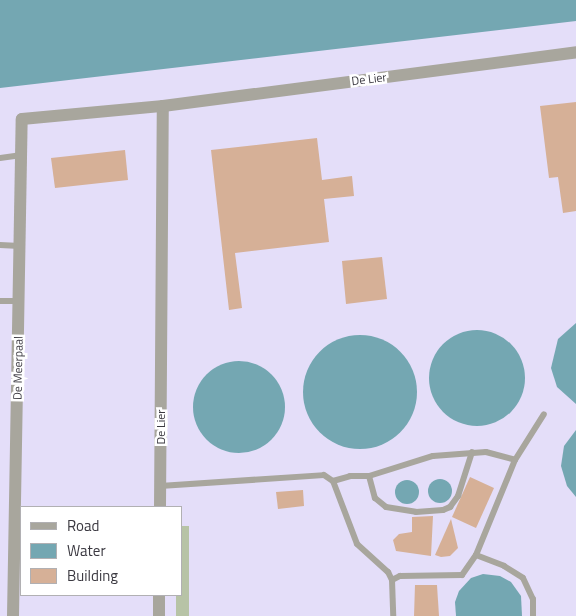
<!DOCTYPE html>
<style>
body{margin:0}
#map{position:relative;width:576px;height:616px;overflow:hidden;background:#efecfc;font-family:"Titillium Web",sans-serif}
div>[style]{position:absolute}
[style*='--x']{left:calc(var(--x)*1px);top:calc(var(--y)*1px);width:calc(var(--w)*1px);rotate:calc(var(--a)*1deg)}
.built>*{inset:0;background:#e4def9}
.green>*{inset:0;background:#b7c3a6}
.water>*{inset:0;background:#74a7b2}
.round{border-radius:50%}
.building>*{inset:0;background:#d6b097}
.service>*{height:6px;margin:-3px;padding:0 3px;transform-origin:3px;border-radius:3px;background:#a8a69d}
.minor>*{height:12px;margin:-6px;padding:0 6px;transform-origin:6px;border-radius:6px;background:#a8a69d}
span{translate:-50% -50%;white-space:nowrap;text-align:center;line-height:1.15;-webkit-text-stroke:5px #fff;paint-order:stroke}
.street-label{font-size:12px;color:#3b3941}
.legend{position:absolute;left:20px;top:506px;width:162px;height:90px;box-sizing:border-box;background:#fff;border:1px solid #b1b0b3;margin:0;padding:6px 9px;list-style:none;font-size:15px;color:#3b3941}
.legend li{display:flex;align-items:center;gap:10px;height:25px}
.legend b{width:25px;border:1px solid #b1b0b3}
</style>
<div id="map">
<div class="built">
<div style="clip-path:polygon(evenodd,0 0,576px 0,576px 616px,0 616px,0 0,21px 507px,181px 507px,181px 595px,21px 595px,21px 507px)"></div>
</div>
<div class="green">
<div style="clip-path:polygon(181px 526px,189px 526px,189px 616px,176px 616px,176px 595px,181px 595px)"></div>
</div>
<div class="water">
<div style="clip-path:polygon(0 0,576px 0,576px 21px,0 88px)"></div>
<div style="clip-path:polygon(576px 323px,576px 404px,557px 387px,551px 368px,558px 339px)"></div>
<div class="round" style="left:429px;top:330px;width:96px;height:96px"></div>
<div class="round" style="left:303px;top:335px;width:114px;height:114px"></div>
<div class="round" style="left:193px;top:361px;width:92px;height:92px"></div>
<div style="clip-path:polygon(576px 430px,576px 497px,567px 486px,561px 466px,564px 446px)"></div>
<div class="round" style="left:428px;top:479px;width:24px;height:24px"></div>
<div class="round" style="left:395px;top:480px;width:24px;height:24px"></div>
<div style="clip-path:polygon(483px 574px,500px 576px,511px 582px,521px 596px,522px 616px,456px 616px,455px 602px,459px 591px,471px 578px)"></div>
</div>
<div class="building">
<div style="clip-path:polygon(576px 102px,576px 211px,563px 213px,558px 177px,549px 178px,540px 106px)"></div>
<div style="clip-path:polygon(317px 138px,322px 180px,352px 176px,354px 196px,324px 199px,329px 242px,235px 253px,242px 308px,229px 310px,211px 150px)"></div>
<div style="clip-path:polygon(125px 150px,128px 180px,55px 188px,51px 158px)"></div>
<div style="clip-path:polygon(382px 257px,387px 299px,346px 304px,342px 261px)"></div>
<div style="clip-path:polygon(470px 477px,494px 488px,476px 528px,452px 517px)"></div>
<div style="clip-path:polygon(303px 490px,304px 506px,278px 509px,276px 492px)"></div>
<div style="clip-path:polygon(433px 516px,431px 556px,396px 551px,393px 540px,399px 534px,412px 532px,412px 517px)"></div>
<div style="clip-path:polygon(451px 519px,458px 548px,450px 556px,441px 557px,435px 555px)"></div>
<div style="clip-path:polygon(415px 585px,437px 585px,439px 616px,414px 616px)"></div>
</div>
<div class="service">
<div style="--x:0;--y:158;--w:22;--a:-8"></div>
<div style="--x:0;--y:245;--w:20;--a:3"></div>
<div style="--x:0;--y:301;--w:20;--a:0"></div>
<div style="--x:369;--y:476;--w:23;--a:75"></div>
<div style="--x:375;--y:498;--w:14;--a:39"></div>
<div style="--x:386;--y:507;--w:30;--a:9"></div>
<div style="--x:416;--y:512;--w:27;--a:-4"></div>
<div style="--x:443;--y:510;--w:8;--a:-23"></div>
<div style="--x:450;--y:507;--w:14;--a:-54"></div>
<div style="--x:458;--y:496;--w:46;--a:-72.3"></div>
<div style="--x:333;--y:481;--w:18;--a:-16"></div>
<div style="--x:350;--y:476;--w:19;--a:0"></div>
<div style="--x:369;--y:476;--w:67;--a:-17.4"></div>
<div style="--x:433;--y:456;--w:53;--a:-4.3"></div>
<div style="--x:486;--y:452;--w:30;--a:15"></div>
<div style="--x:160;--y:486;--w:164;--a:-3.8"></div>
<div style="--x:324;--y:475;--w:11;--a:34"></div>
<div style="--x:333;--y:481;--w:67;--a:69.1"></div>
<div style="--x:357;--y:544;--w:42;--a:42.1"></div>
<div style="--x:388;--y:572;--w:9;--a:63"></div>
<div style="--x:392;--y:580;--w:36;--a:88"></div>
<div style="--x:476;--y:555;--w:103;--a:-67.7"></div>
<div style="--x:515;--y:460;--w:54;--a:-57.8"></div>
<div style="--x:392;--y:580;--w:9;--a:-27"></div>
<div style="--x:400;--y:576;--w:62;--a:-0.9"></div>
<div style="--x:462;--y:575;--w:24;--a:-55"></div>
<div style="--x:476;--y:555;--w:30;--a:21"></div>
<div style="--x:504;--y:566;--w:22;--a:32"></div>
<div style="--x:523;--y:578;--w:23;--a:65"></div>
<div style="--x:533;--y:599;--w:17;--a:90"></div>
</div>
<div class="minor">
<div style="--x:160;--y:507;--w:401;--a:-89.6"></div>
<div style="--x:13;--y:616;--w:497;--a:-89"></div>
<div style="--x:22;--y:119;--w:142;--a:-5.3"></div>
<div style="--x:163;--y:106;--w:417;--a:-7.4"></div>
<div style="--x:159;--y:616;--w:21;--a:-90"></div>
</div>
<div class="street-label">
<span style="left:369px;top:79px;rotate:-7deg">De Lier</span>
<span style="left:18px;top:368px;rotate:-89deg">De Meerpaal</span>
<span style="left:161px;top:427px;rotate:-90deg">De Lier</span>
</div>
<ul class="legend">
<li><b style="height:6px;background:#a8a69d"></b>Road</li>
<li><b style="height:14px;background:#74a7b2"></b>Water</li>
<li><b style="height:14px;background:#d6b097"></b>Building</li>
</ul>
</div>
